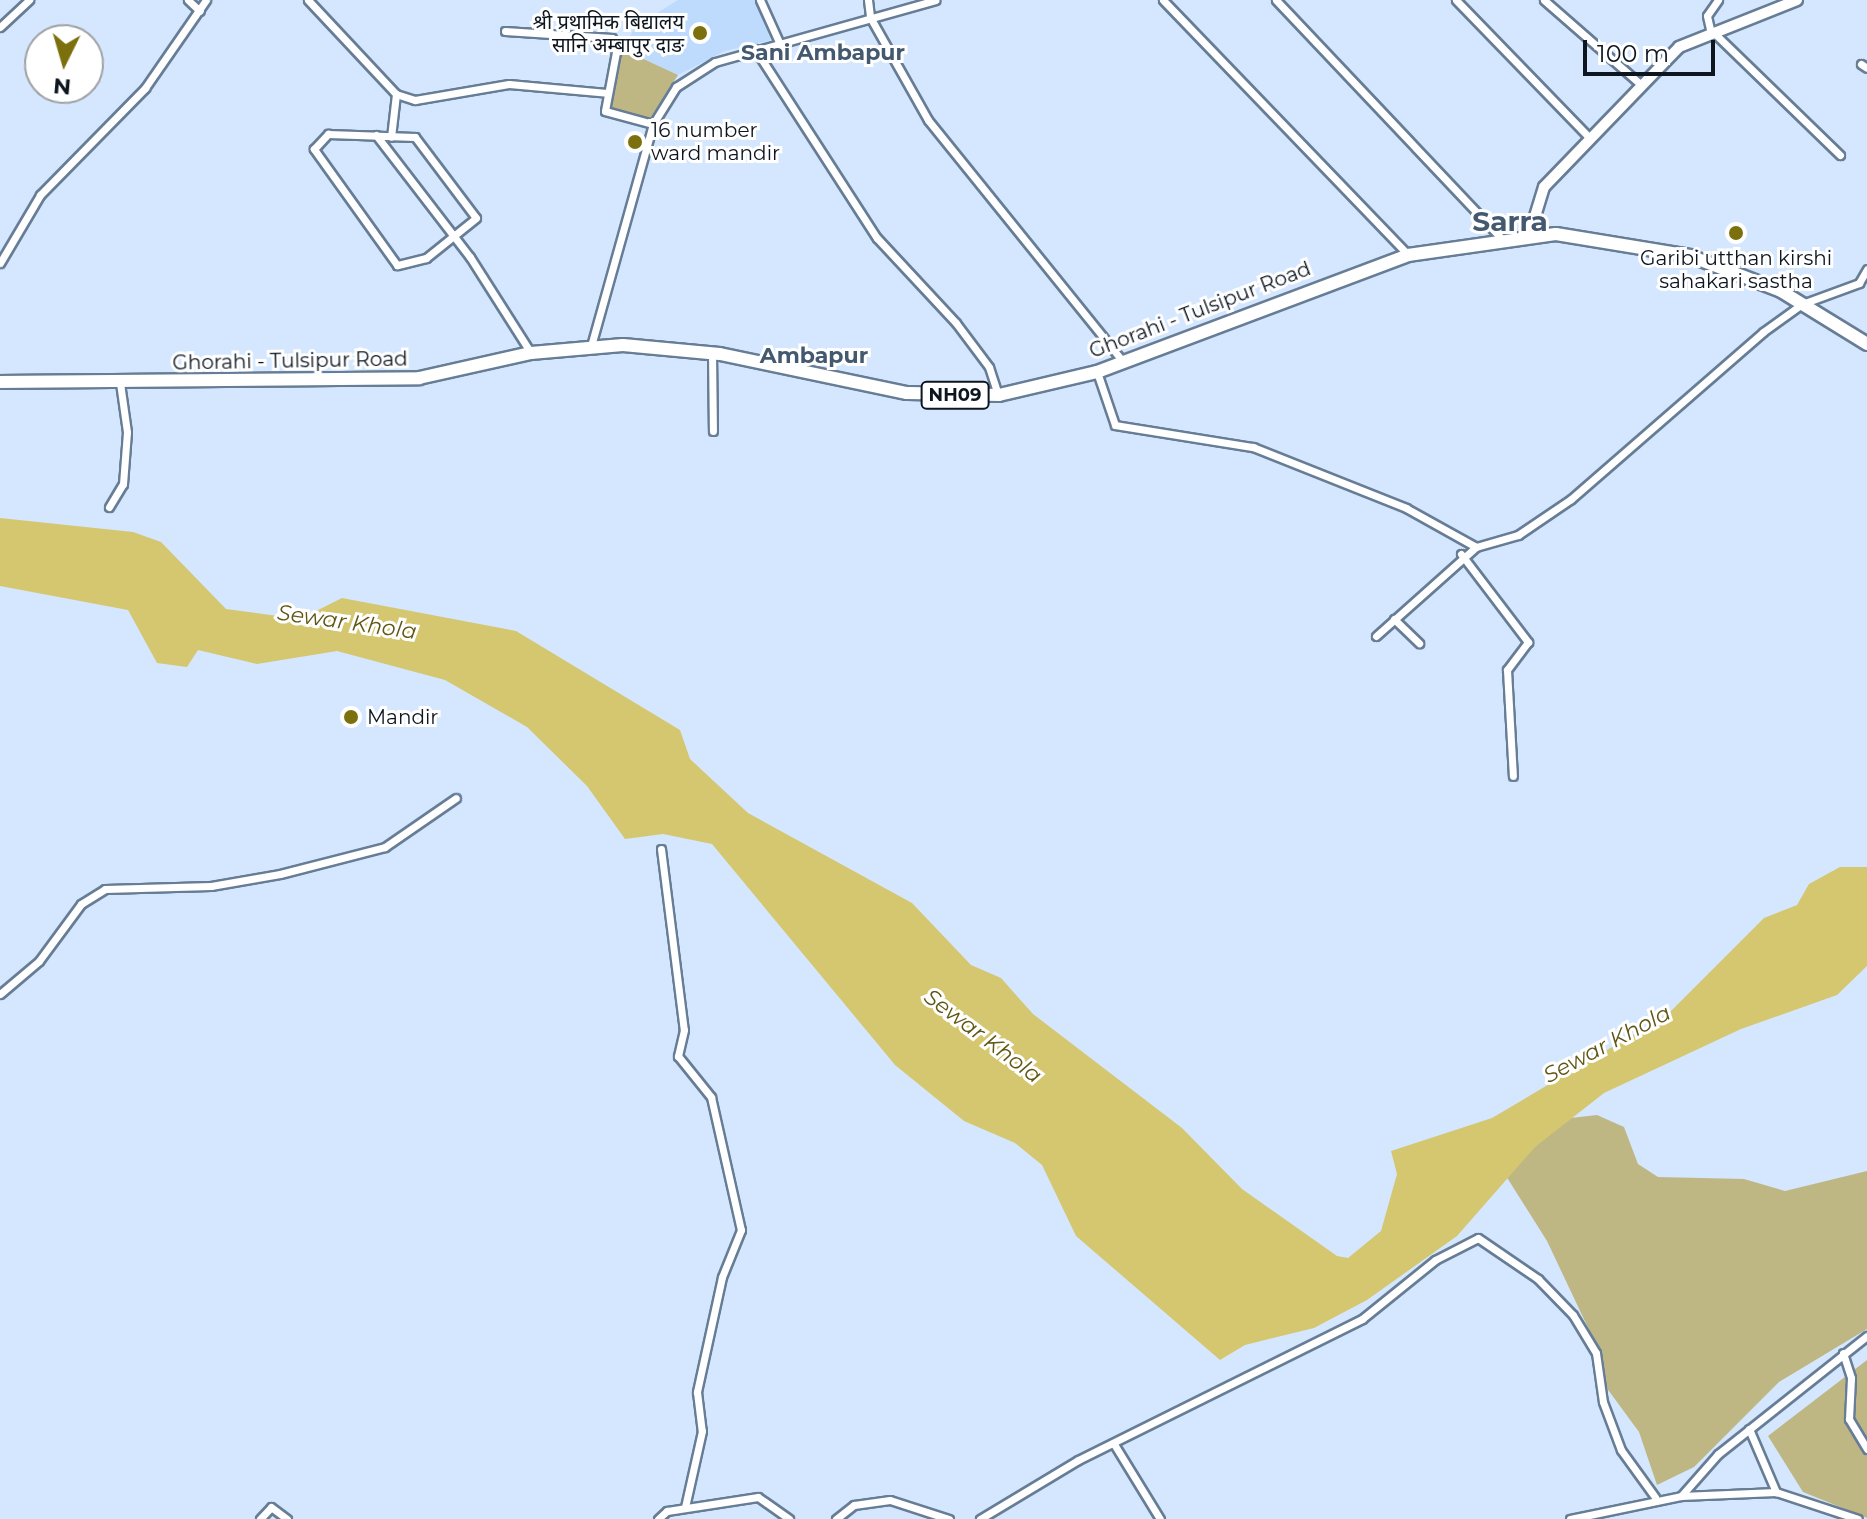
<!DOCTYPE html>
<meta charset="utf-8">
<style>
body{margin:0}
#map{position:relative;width:1867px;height:1519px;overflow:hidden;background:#d4e7fe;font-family:Montserrat,"Noto Sans Devanagari",sans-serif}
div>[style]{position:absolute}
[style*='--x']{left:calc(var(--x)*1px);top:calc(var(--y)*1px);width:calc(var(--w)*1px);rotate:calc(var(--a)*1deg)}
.built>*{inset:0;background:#bedbfd}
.green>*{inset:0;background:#bfb783}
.water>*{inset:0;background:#d4c770}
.roads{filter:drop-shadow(2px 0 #677d96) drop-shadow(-2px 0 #677d96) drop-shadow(0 2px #677d96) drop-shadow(0 -2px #677d96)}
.street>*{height:7px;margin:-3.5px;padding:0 3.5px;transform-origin:3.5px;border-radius:3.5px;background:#fff}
.secondary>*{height:10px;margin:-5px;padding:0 5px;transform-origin:5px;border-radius:5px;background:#fff}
.primary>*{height:12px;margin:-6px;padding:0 6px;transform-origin:6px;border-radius:6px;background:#fff}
.dots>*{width:22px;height:22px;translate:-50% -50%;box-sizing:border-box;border:4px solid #fff;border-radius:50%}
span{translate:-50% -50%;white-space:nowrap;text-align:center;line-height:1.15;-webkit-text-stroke:6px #fff;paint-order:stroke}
.shield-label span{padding:2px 6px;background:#fff;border:2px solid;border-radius:6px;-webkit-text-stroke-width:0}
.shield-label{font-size:18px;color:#0d151f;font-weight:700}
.poi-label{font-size:20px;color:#0d151f}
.right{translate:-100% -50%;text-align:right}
.left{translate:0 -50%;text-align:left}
.street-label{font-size:20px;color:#0d151f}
.neighbourhood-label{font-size:22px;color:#445970;font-weight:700}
.water-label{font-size:22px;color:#605715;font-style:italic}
.district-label{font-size:28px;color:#445970;font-weight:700}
.north{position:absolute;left:24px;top:24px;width:80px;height:80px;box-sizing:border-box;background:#fff;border:2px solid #9ea1a5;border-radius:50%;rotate:185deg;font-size:22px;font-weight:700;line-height:32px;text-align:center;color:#0d151f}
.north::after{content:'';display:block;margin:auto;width:28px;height:36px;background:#7c700e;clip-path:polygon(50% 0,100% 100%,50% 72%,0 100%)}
.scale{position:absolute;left:1583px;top:40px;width:132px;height:36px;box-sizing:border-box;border:4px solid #0d151f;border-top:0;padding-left:10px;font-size:24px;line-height:28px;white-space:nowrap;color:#0d151f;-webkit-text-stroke:6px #fff;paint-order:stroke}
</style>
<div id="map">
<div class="built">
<div style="clip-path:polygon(678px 0,755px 0,771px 40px,725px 51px,678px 75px,622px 49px,636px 26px)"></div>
</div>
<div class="green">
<div style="clip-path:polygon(622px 49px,678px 75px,649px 120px,611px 109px)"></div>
<div style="clip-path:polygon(1597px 1115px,1624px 1127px,1638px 1164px,1658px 1177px,1744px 1179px,1785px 1191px,1867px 1171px,1867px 1329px,1779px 1382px,1694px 1467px,1657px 1485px,1639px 1432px,1606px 1387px,1599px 1351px,1547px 1241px,1506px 1176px,1562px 1119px)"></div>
<div style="clip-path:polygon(1867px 1360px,1867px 1518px,1803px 1492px,1768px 1436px)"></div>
</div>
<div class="water">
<div style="clip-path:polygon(0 518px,133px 532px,161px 542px,226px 609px,300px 619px,342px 598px,516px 631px,680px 730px,690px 759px,748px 813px,912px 903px,971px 965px,1001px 978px,1033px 1014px,1182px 1128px,1242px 1189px,1337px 1256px,1348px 1258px,1381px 1231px,1397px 1174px,1391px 1151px,1492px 1118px,1668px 1014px,1764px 918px,1797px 905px,1809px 884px,1840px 867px,1867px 867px,1867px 966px,1837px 995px,1741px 1029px,1604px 1093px,1535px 1147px,1457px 1236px,1367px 1300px,1314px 1328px,1245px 1345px,1220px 1360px,1076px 1236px,1042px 1165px,1015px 1143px,964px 1121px,895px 1065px,712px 844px,663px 834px,625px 839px,587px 786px,527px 727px,445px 680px,337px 651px,257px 664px,198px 650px,187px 667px,157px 663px,128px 610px,0 586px)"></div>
</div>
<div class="roads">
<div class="street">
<div style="--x:188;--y:0;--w:16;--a:43"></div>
<div style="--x:308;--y:0;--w:129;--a:46.9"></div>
<div style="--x:396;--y:94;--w:43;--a:96.6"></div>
<div style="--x:760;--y:0;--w:46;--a:65.7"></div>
<div style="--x:868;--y:0;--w:17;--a:83"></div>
<div style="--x:870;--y:17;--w:118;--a:60.6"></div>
<div style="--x:928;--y:120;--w:306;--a:51.1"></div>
<div style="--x:1163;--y:0;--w:354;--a:46.1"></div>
<div style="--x:1276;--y:0;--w:329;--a:46.6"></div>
<div style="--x:1456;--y:0;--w:188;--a:45.9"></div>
<div style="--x:1544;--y:0;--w:126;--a:41.1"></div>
<div style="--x:1718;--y:0;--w:19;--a:125"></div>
<div style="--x:1707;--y:16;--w:13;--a:77"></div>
<div style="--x:1710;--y:29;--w:181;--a:44.1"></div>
<div style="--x:0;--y:27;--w:40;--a:-43"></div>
<div style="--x:505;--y:31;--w:107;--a:3.7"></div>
<div style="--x:612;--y:38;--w:15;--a:74"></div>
<div style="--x:616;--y:52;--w:60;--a:100.6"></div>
<div style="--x:605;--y:111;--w:50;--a:15.2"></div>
<div style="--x:755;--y:49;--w:225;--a:57.2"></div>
<div style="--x:877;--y:238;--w:116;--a:47.1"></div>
<div style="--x:956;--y:323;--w:55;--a:53.1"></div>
<div style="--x:989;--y:367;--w:28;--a:72"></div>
<div style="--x:1861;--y:64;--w:7;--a:34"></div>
<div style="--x:396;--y:94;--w:20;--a:18"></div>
<div style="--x:415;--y:100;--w:95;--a:-9.7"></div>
<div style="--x:509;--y:84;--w:98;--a:5.2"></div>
<div style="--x:328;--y:134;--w:87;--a:2"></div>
<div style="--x:415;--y:137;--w:101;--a:53"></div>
<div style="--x:476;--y:218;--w:64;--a:141.3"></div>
<div style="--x:426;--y:258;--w:30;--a:166"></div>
<div style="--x:397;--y:265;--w:143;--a:-125.6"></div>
<div style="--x:314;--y:149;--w:21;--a:-47"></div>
<div style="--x:376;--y:135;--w:154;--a:52.4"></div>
<div style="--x:470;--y:257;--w:114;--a:57.6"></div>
<div style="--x:0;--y:263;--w:79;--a:-59.5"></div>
<div style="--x:40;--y:195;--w:150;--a:-45.5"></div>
<div style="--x:145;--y:88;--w:107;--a:-55.3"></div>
<div style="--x:591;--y:346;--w:230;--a:-74.4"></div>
<div style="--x:653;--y:124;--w:44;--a:-58.1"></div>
<div style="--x:676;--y:87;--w:46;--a:-32.7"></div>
<div style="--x:715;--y:62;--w:229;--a:-15.7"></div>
<div style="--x:712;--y:353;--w:78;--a:89.3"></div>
<div style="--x:1097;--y:372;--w:56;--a:71.2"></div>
<div style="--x:1115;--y:425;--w:140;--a:9.1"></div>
<div style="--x:1253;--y:447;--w:165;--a:21.7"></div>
<div style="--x:1406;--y:508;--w:80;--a:29.1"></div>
<div style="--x:1476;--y:547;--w:44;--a:-15.9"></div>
<div style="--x:1518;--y:535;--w:64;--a:-34.2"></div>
<div style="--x:1571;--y:499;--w:254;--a:-41"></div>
<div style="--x:1763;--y:332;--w:48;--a:-35.7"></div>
<div style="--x:1802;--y:304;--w:61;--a:-20.2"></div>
<div style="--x:1859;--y:283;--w:16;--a:-60"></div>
<div style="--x:109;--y:507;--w:27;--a:-59"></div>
<div style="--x:123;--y:484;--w:52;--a:-85.6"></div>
<div style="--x:127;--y:432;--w:49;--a:-98.1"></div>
<div style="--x:1461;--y:554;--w:111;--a:52.7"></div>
<div style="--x:1528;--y:642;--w:35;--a:127"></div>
<div style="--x:1507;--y:670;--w:106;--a:86.8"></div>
<div style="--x:1394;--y:619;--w:35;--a:44"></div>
<div style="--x:1376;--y:636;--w:134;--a:-41.7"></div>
<div style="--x:661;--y:849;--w:182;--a:82.8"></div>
<div style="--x:684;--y:1030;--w:27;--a:103"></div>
<div style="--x:678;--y:1056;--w:53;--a:51.2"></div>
<div style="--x:711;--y:1097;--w:136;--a:77.3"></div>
<div style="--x:741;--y:1230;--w:51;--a:112"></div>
<div style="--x:722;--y:1277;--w:118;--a:102.3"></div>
<div style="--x:697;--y:1392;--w:39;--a:83"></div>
<div style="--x:702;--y:1431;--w:78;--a:102.6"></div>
<div style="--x:0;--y:994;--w:51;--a:-40.2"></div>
<div style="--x:39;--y:961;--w:71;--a:-53.6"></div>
<div style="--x:81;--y:904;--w:28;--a:-32"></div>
<div style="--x:105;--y:889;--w:106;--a:-1.6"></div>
<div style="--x:211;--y:886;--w:70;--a:-9.9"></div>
<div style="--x:280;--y:874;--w:108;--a:-14.4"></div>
<div style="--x:385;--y:847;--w:86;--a:-34.6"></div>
<div style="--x:1843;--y:1353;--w:26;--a:72"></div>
<div style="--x:1851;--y:1378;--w:41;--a:92.8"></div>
<div style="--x:1849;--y:1419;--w:35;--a:59"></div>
<div style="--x:1749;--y:1429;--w:69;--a:66.8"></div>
<div style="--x:1114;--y:1444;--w:88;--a:58.5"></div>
<div style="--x:1681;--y:1496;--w:95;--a:-2.4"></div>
<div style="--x:1776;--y:1492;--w:86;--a:18.2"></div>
<div style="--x:260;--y:1519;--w:16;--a:-47"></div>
<div style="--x:271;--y:1507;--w:20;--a:37"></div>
<div style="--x:658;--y:1519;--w:12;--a:-42"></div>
<div style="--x:667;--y:1511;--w:92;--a:-8.7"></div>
<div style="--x:758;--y:1497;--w:38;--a:35"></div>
<div style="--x:836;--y:1519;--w:23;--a:-38"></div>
<div style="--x:854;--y:1505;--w:36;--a:-8"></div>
<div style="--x:890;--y:1500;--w:62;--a:17.9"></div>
<div style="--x:980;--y:1519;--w:114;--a:-31"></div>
<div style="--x:1078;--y:1460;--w:317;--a:-26.4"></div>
<div style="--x:1362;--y:1319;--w:94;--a:-38.9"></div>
<div style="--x:1435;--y:1260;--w:48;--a:-27.1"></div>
<div style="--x:1478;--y:1238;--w:73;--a:34.3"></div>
<div style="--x:1538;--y:1279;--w:50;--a:45.8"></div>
<div style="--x:1573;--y:1315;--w:44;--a:58.8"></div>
<div style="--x:1596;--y:1353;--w:49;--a:81.9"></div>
<div style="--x:1603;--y:1402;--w:51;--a:69.4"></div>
<div style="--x:1621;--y:1450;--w:58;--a:54.1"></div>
<div style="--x:1570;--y:1519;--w:113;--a:-11.7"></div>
<div style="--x:1681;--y:1496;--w:56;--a:-48.6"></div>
<div style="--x:1718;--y:1454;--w:190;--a:-38.4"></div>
</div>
<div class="secondary">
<div style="--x:1529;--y:236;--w:51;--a:-73"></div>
<div style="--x:1544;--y:187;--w:194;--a:-46"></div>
<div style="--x:1679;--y:47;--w:127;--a:-21.7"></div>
</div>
<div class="primary">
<div style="--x:0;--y:382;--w:419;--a:-0.5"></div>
<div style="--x:419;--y:378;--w:115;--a:-12.6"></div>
<div style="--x:531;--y:353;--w:92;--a:-5"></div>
<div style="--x:623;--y:345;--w:97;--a:5.3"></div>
<div style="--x:720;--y:354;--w:191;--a:11.8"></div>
<div style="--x:907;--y:393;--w:92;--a:1.2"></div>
<div style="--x:999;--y:395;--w:101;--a:-13.2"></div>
<div style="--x:1097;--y:372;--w:332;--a:-20.6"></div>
<div style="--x:1408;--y:255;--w:149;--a:-8.1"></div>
<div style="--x:1556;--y:234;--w:136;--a:9.3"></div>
<div style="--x:1690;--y:256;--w:97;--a:21"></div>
<div style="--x:1781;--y:291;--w:101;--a:31.6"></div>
</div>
</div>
<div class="dots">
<div style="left:700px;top:33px;background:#7c700e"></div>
<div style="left:635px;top:142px;background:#7c700e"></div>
<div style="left:1736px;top:233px;background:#7c700e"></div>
<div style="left:351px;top:717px;background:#7c700e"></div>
</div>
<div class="shield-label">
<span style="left:955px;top:395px">NH09</span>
</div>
<div class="poi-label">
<span class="right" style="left:684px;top:34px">श्री प्रथामिक बिद्यालय<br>सानि अम्बापुर दाङ</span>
<span class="left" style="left:651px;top:142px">16 number<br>ward mandir</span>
<span style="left:1736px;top:270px">Garibi utthan kirshi<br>sahakari sastha</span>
<span class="left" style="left:367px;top:717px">Mandir</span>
</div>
<div class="street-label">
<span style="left:1200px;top:310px;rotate:-21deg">Ghorahi - Tulsipur Road</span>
<span style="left:290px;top:361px;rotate:-1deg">Ghorahi - Tulsipur Road</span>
</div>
<div class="neighbourhood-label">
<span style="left:823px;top:53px">Sani Ambapur</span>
<span style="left:814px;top:356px">Ambapur</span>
</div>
<div class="water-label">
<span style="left:347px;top:622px;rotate:8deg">Sewar Khola</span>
<span style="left:983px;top:1036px;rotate:37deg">Sewar Khola</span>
<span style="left:1607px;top:1044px;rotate:-28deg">Sewar Khola</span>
</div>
<div class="district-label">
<span style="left:1510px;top:221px">Sarra</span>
</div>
<div class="north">N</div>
<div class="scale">100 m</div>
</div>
